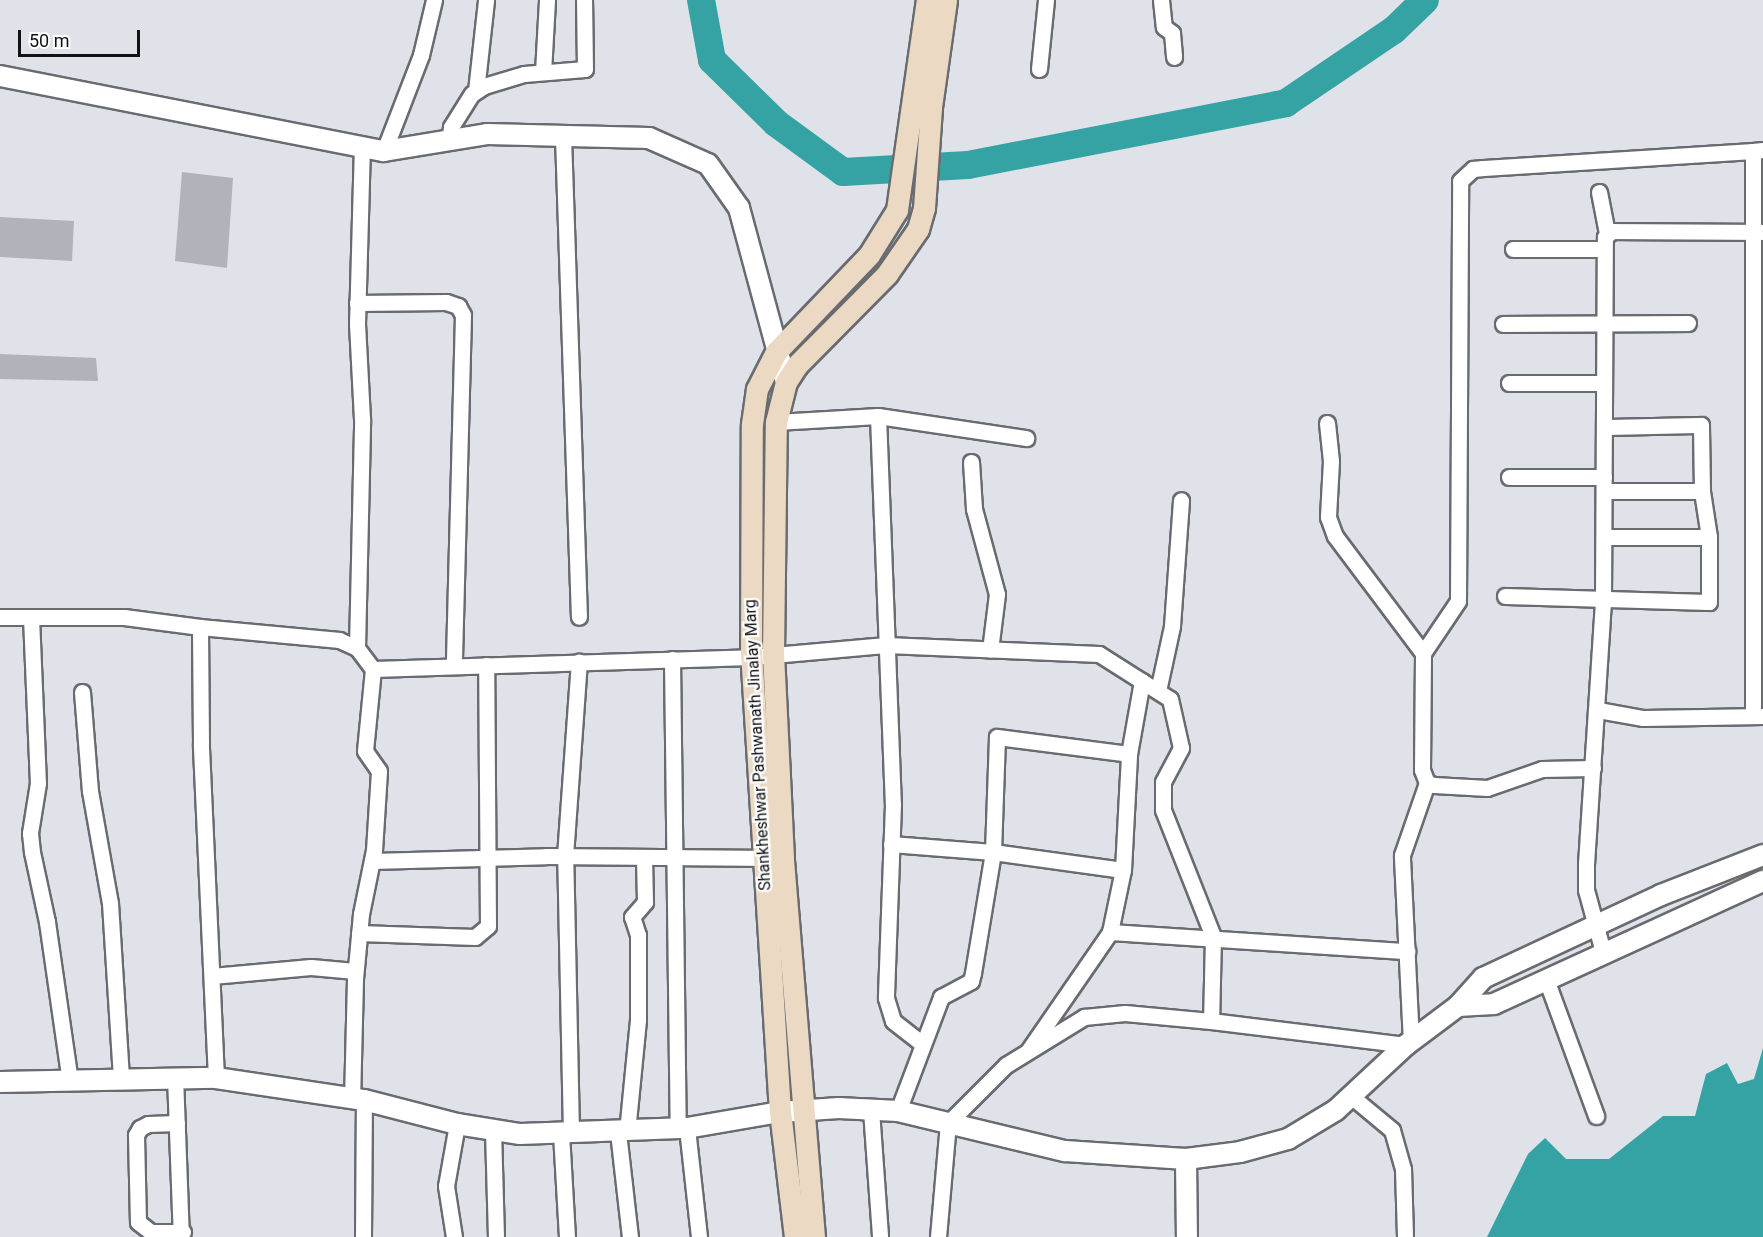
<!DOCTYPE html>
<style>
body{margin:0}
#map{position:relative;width:1763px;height:1237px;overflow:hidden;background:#dfe3e9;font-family:Roboto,sans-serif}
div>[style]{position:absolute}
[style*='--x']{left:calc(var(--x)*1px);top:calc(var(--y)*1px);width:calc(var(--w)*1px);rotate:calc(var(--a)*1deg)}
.water>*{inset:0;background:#35a3a4}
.river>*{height:28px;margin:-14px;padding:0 14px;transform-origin:14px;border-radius:14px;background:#35a3a4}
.building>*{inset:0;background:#b0b4ba}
.roads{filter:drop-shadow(2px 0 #686b70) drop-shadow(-2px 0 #686b70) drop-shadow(0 2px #686b70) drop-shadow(0 -2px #686b70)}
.minor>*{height:15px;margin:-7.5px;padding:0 7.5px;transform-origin:7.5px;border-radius:7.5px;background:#fff}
.tertiary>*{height:20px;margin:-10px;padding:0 10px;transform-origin:10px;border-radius:10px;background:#fff}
.secondary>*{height:21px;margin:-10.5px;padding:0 10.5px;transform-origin:10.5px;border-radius:10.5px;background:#ebd9c3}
span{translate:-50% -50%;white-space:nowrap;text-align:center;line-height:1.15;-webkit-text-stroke:4.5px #fff;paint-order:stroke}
.street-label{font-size:16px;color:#111214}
.scale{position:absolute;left:18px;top:30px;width:122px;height:27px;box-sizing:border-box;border:3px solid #111214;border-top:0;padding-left:8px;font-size:18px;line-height:21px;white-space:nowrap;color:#111214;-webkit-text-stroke:4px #fff;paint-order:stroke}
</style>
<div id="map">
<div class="water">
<div style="clip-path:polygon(1763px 1048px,1763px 1237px,1487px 1237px,1528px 1154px,1545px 1138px,1566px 1159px,1609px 1159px,1663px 1116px,1695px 1116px,1706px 1074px,1727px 1063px,1738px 1084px,1754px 1079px)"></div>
</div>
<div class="river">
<div style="--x:701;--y:0;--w:61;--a:79.6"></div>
<div style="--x:712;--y:60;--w:90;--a:44.5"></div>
<div style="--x:776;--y:123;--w:83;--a:36.2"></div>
<div style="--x:843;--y:172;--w:125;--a:-3.2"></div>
<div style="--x:968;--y:165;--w:324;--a:-11"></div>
<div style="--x:1286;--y:103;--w:130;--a:-34.1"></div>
<div style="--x:1394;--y:30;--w:43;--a:-44.1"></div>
</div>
<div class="building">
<div style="clip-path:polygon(182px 172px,233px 178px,227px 268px,175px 261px)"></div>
<div style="clip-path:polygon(0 217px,74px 221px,72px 261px,0 257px)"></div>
<div style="clip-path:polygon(0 354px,96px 358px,98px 381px,0 379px)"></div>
</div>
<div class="roads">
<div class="minor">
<div style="--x:1161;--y:0;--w:27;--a:84"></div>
<div style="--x:1164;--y:27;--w:10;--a:37"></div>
<div style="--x:1172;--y:33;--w:24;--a:85"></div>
<div style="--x:1039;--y:69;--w:69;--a:-84.2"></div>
<div style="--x:543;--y:72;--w:72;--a:-86.8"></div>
<div style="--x:476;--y:91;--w:92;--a:-83.7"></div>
<div style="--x:563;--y:136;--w:481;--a:88.1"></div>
<div style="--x:449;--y:140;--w:13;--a:-81"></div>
<div style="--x:451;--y:127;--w:39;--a:-58"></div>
<div style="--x:472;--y:94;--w:14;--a:-34"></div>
<div style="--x:484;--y:86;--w:42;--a:-16.7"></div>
<div style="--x:524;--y:74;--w:61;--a:-4.7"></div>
<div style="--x:585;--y:69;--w:69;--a:-90.8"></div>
<div style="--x:384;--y:151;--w:103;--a:-68.9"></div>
<div style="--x:421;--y:55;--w:57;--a:-76.7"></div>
<div style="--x:1599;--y:192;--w:42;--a:79"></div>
<div style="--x:1513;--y:249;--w:90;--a:0"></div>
<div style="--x:357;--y:303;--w:89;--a:-0.6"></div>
<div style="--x:446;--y:302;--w:13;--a:18"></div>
<div style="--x:458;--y:306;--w:10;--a:61"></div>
<div style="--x:463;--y:315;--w:351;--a:91.5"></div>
<div style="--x:1503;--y:324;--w:185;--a:-0.3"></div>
<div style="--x:1509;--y:383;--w:94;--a:0"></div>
<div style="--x:878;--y:416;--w:388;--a:87.8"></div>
<div style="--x:893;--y:804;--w:194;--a:92.1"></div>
<div style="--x:886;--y:998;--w:24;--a:73"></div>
<div style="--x:893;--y:1021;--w:37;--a:38"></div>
<div style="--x:776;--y:422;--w:102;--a:-3.4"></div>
<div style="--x:878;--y:416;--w:150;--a:8.5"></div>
<div style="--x:1327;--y:423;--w:38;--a:84"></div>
<div style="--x:1331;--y:461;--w:56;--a:93.1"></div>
<div style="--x:1328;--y:517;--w:20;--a:70"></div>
<div style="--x:1335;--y:536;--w:146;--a:53.1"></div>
<div style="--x:971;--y:462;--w:47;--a:86.3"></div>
<div style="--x:974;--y:509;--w:88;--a:74.9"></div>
<div style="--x:997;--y:594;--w:56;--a:97.1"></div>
<div style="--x:1509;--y:477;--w:95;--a:0"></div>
<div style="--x:1604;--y:491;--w:98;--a:0"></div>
<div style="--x:1604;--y:537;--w:105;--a:0"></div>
<div style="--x:1505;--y:596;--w:204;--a:1.7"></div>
<div style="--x:1709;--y:602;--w:65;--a:-90"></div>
<div style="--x:1709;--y:537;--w:47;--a:-98.7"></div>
<div style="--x:1702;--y:491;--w:66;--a:-90.9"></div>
<div style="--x:1701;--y:425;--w:97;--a:178.8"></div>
<div style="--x:0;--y:617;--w:124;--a:0"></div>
<div style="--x:124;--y:617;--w:77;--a:7.5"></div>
<div style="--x:31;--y:617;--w:166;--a:87.6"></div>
<div style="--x:38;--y:783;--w:51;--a:99.1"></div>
<div style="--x:30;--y:833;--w:19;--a:84"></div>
<div style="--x:32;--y:852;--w:72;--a:77.9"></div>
<div style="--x:47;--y:922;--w:161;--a:81.8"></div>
<div style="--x:357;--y:648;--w:229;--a:-88.7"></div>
<div style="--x:362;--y:419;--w:95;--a:-93"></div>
<div style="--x:357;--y:324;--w:177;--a:-88.4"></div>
<div style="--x:672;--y:659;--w:470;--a:89.3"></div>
<div style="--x:373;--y:669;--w:378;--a:-1.8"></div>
<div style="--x:751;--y:657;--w:136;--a:-5.1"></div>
<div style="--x:886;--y:645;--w:213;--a:2.4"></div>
<div style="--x:1099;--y:654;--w:84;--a:32.4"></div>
<div style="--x:1170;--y:699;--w:50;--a:77.3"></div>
<div style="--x:1181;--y:748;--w:38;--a:118"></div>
<div style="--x:1163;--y:782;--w:28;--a:90"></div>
<div style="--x:1163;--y:810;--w:136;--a:68.4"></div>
<div style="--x:1213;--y:936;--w:85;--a:91.3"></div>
<div style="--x:1158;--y:691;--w:66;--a:-77.8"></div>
<div style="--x:1172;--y:626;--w:126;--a:-85.9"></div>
<div style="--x:82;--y:692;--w:99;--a:85.4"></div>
<div style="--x:90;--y:791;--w:114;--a:79.9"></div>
<div style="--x:110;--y:903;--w:176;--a:86.4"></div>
<div style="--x:1598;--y:710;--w:46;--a:10.1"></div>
<div style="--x:1643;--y:718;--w:120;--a:-1"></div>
<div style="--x:1753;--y:716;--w:565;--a:-90"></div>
<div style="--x:1753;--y:151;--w:10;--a:-6"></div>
<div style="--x:1593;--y:768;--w:51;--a:178.9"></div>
<div style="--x:1542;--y:769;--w:58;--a:160.9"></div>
<div style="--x:1487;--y:788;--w:53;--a:-176.8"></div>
<div style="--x:1434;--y:785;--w:7;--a:-164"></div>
<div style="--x:1427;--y:783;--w:14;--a:-111"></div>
<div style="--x:1422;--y:770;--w:117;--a:-89.5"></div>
<div style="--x:1423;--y:653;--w:63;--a:-56.1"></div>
<div style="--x:1458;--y:601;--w:420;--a:-89.7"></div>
<div style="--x:1460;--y:181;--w:18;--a:-43"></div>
<div style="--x:1473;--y:169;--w:10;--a:-6"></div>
<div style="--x:1483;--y:168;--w:271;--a:-3.6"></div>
<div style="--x:891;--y:844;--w:102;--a:4.5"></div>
<div style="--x:993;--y:852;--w:131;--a:7.9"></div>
<div style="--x:372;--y:861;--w:174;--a:-1.6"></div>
<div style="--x:546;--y:856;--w:228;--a:0.5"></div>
<div style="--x:1110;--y:932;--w:298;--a:3.7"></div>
<div style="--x:359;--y:933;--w:116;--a:2"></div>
<div style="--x:475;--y:937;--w:17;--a:-40"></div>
<div style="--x:488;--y:926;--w:261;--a:-90.4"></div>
<div style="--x:1603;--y:952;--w:64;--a:-105.3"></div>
<div style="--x:1586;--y:890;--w:26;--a:-90"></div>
<div style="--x:1586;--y:864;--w:266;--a:-86.3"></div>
<div style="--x:1603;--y:599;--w:362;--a:-89.7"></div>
<div style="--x:1605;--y:237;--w:9;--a:-41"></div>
<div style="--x:1612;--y:231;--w:151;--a:0.4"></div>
<div style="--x:212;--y:976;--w:99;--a:-5.2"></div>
<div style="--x:311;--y:967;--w:44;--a:5.2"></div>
<div style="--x:1546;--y:979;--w:146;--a:69.9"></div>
<div style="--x:1411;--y:1042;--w:187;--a:-92.8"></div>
<div style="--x:1402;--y:855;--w:76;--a:-70.9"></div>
<div style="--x:1028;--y:1051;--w:145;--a:-55.4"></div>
<div style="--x:1110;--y:932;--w:63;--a:-78.2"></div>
<div style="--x:1123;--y:870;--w:116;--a:-87"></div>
<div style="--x:1129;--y:754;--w:74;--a:-79.9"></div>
<div style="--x:175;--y:1076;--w:161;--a:87.9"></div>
<div style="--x:216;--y:1078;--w:335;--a:-92.6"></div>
<div style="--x:201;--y:743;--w:116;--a:-90.5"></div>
<div style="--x:200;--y:627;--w:140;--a:5.3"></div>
<div style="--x:339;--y:640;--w:20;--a:24"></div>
<div style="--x:357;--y:648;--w:26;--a:53"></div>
<div style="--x:373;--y:669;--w:82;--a:95.6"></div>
<div style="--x:365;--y:751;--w:24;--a:55"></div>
<div style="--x:379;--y:771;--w:79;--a:93.6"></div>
<div style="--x:374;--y:850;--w:65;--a:101.5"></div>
<div style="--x:361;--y:914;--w:65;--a:95.3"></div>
<div style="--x:355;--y:979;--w:119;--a:91.4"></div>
<div style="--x:1351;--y:1096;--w:53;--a:39.7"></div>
<div style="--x:1392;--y:1130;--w:41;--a:74.2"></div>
<div style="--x:1403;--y:1169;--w:68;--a:88.3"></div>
<div style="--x:871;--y:1110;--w:127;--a:85.9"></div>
<div style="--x:898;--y:1111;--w:122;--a:-69.3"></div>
<div style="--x:941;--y:997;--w:34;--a:-28"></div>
<div style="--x:971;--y:981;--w:8;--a:-76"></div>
<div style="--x:973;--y:973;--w:123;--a:-80.6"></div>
<div style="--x:993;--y:852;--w:115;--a:-88"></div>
<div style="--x:997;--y:737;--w:133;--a:7.3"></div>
<div style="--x:177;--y:1123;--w:29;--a:178"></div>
<div style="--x:148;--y:1124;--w:9;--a:153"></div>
<div style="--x:140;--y:1128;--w:8;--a:120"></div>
<div style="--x:136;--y:1135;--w:87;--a:88.7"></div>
<div style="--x:138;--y:1222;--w:16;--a:38"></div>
<div style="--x:151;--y:1232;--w:32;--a:0"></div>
<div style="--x:687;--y:1128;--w:110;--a:83.7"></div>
<div style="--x:493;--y:1130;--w:107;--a:88.4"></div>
<div style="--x:618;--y:1132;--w:106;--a:83.5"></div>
<div style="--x:627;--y:1132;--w:113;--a:-84.4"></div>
<div style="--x:638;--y:1020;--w:85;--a:-90"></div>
<div style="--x:638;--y:935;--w:19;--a:-108"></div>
<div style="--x:632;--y:917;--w:20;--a:-49"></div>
<div style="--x:645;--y:902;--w:44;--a:-91.3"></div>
<div style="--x:561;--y:1133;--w:104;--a:86.7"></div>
<div style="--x:571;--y:1133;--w:277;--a:-91.2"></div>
<div style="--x:565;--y:856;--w:195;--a:-85.9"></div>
<div style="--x:363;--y:1237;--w:137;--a:-89.6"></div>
<div style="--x:454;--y:1237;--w:52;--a:-98.9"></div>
<div style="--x:446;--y:1186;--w:63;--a:-79.9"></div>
<div style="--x:938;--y:1237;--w:114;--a:-85"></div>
<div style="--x:948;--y:1123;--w:82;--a:-45"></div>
<div style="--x:1006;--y:1065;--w:92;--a:-31.6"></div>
<div style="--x:1084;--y:1017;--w:41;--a:-5.6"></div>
<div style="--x:1125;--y:1013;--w:86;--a:5.3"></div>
<div style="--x:1211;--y:1021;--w:196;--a:7"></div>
</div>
<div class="tertiary">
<div style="--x:0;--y:76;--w:391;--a:11.1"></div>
<div style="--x:384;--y:151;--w:104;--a:-9.4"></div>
<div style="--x:487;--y:134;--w:162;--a:1.4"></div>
<div style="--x:649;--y:138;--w:64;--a:23.8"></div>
<div style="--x:708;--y:164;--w:54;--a:54.8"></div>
<div style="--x:739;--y:208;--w:180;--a:74.9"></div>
<div style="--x:1458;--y:1006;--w:36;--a:-3"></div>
<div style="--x:1494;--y:1004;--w:296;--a:-24.6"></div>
<div style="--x:0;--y:1082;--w:216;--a:-1.1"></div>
<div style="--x:216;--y:1078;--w:150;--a:8.5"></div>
<div style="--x:364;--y:1100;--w:96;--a:14.5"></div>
<div style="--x:457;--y:1124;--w:64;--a:9"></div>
<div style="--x:520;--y:1134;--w:167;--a:-2.1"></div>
<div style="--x:687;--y:1128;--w:94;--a:-9.8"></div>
<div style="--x:780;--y:1112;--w:59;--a:-3.9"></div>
<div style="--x:839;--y:1108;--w:59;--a:2.9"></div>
<div style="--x:898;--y:1111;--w:172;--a:13.5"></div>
<div style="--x:1065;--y:1151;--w:121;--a:3.8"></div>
<div style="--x:1186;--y:1159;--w:54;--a:-7.4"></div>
<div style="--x:1240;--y:1152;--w:50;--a:-15.2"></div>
<div style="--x:1288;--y:1139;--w:56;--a:-31.1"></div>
<div style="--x:1336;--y:1110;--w:96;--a:-42.9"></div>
<div style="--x:1406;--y:1045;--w:65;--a:-36.9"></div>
<div style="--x:1458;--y:1006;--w:38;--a:-48"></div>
<div style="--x:1483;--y:978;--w:196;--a:-25"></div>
<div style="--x:1661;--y:895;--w:110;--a:-21.4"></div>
<div style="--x:1186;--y:1159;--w:78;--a:89.3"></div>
</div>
<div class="secondary">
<div style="--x:795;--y:1237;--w:126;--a:-96.8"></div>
<div style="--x:780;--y:1112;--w:456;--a:-93.6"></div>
<div style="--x:751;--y:657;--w:233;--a:-89.8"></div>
<div style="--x:752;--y:424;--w:35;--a:-82"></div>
<div style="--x:757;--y:389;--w:42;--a:-62.8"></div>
<div style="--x:776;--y:352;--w:134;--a:-46.2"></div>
<div style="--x:869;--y:255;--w:53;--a:-58.1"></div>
<div style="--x:897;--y:210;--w:212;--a:-81.9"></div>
<div style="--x:814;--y:1237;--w:380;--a:-94.7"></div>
<div style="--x:783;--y:858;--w:203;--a:-92.8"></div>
<div style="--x:773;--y:655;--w:233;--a:-89.3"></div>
<div style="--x:776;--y:422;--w:41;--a:-76"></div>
<div style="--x:786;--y:382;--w:20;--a:-57"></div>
<div style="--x:797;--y:365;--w:128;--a:-45.3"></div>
<div style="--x:887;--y:274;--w:55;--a:-55.4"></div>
<div style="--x:918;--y:229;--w:22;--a:-74"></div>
<div style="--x:924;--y:208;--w:101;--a:-86"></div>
<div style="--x:931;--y:107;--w:108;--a:-82"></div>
</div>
</div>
<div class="street-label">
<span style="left:758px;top:745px;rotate:-93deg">Shankheshwar Pashwanath Jinalay Marg</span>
</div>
<div class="scale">50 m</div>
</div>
